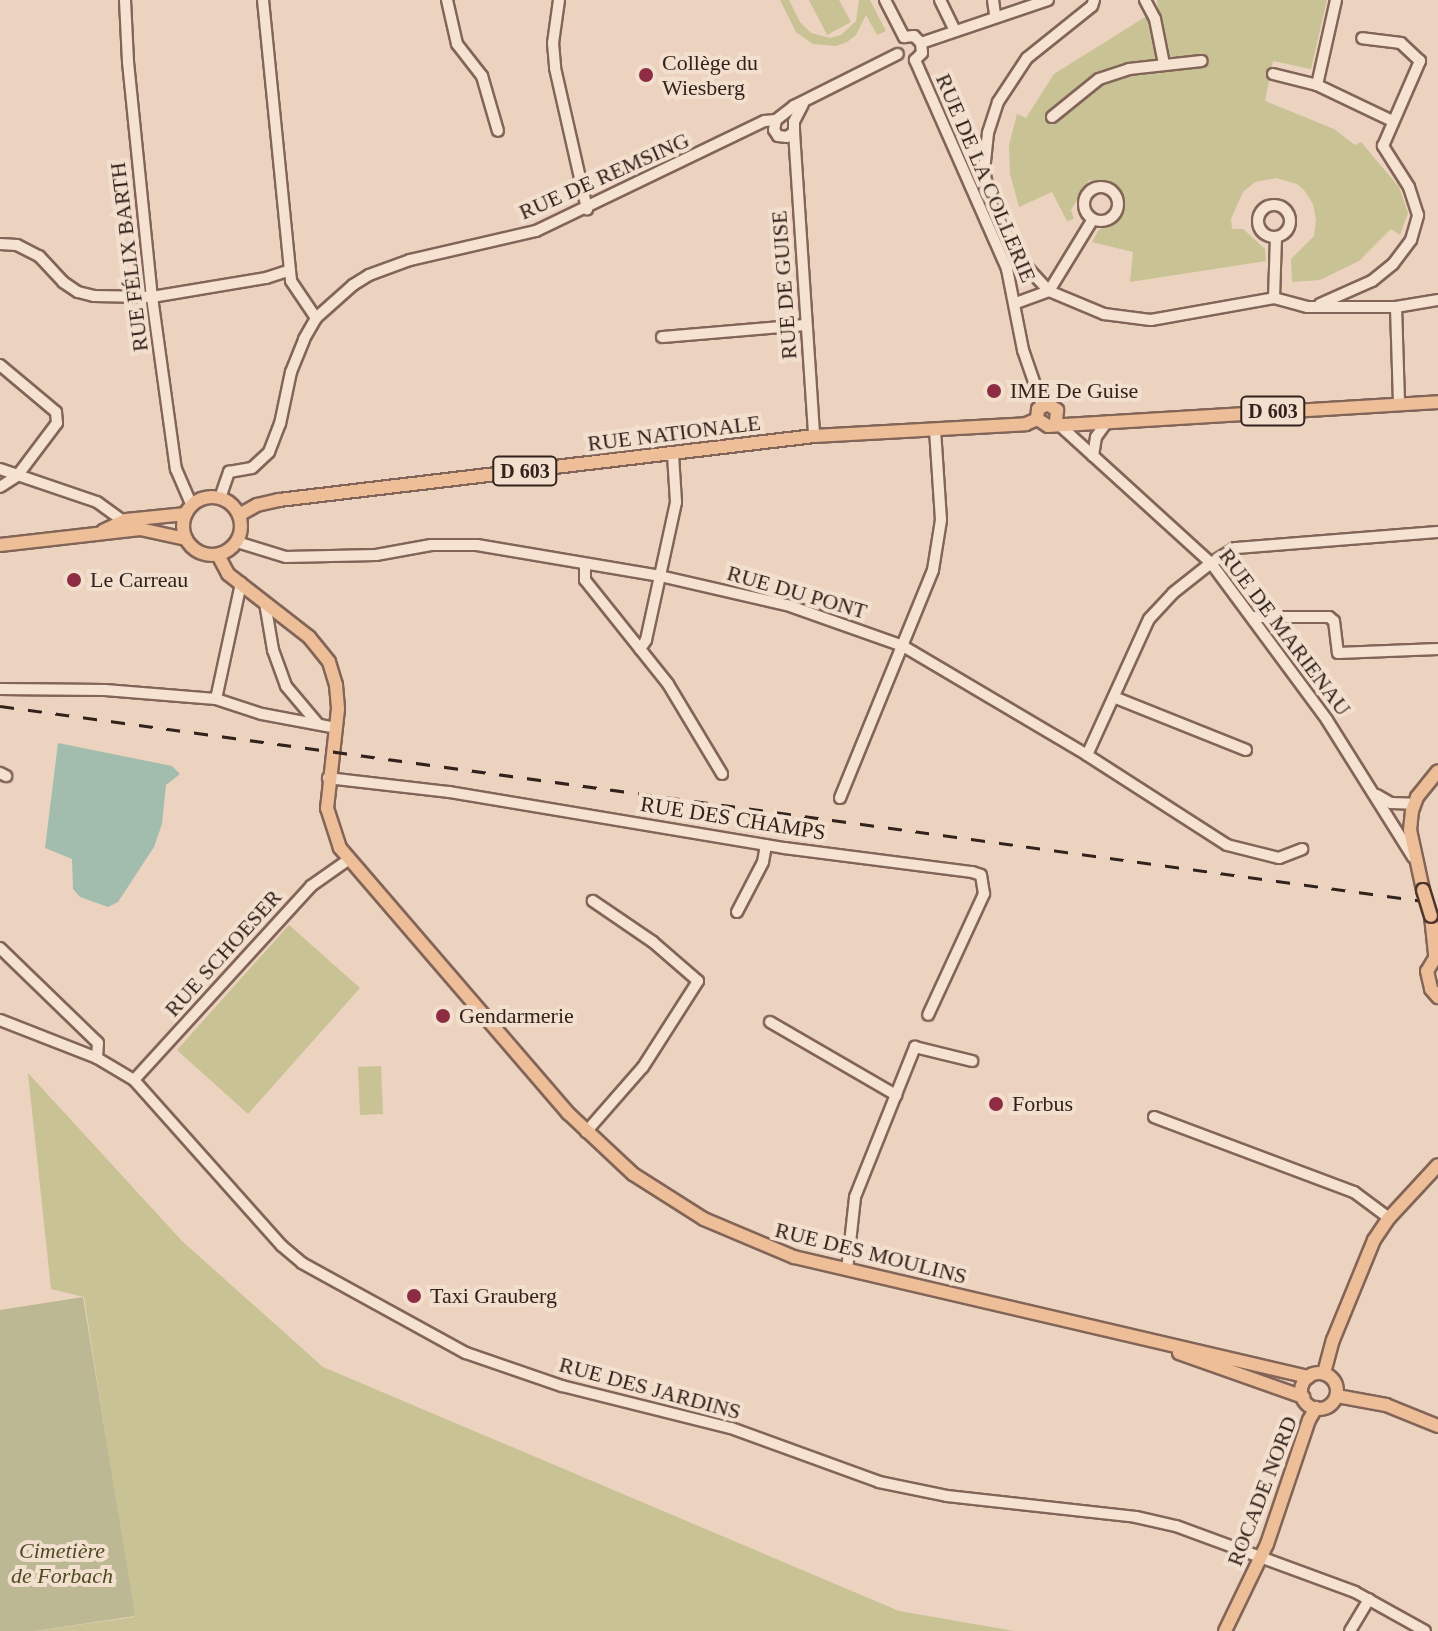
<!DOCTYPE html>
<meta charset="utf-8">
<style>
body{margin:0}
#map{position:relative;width:1438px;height:1631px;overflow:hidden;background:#ebd3bf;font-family:Georgia,serif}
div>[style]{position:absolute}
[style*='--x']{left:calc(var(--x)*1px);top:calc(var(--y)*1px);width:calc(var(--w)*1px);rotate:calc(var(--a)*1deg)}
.green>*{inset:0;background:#c8c294}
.cemetery>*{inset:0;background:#bcb893}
.water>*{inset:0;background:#a2bdae}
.roads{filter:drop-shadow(2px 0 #826558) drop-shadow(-2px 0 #826558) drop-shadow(0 2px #826558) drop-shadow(0 -2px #826558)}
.minor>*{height:10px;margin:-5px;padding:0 5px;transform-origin:5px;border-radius:5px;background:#f6e2d1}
.minor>.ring{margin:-5px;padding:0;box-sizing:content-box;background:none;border:10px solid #f6e2d1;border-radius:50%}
.major>*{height:12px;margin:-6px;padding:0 6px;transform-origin:6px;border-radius:6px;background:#edbe97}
.major>.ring{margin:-6px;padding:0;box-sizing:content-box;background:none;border:12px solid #edbe97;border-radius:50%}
.rail>*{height:3px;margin-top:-1.5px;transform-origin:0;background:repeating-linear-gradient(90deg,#32221c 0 14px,transparent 0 28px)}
.bridges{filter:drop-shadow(2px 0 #50352d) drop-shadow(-2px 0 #50352d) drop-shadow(0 2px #50352d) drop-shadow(0 -2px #50352d)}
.major-bridge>*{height:12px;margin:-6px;padding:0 6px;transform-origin:6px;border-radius:6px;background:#edbe97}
.dots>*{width:22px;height:22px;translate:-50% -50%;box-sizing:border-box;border:4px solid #f3dfce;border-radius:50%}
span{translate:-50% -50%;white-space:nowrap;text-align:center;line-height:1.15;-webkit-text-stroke:8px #f3dfce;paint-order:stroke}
.shield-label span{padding:2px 6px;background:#f3dfce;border:2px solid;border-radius:6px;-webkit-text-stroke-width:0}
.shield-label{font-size:20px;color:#32221c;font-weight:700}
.poi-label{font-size:22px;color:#32221c}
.left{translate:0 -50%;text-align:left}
.street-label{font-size:22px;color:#32221c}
.park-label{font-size:22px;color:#4d4d24;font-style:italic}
</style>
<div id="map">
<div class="green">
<div style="clip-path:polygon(780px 0,789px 0,800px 22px,811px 33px,830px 38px,841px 35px,856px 21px,859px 0,870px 0,886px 31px,877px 35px,866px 15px,856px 35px,847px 42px,836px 46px,813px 44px,796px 32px)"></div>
<div style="clip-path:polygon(809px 0,839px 0,851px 22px,827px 35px)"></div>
<div style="clip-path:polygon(1157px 0,1327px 0,1311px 69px,1273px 61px,1265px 101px,1334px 129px,1355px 145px,1361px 142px,1399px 187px,1408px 213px,1400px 235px,1391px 229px,1359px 261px,1320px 280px,1292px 282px,1291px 259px,1314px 236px,1316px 220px,1313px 204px,1304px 190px,1297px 184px,1276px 178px,1255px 182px,1243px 192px,1231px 219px,1232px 229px,1243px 229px,1265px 249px,1266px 261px,1130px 282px,1133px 252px,1092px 242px,1098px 231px,1121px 213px,1119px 187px,1089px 180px,1071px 210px,1074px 219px,1067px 221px,1052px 192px,1019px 207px,1010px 174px,1009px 145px,1017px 114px,1026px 118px,1054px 74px,1158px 9px)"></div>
<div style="clip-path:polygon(289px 925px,360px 988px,248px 1114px,177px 1050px)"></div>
<div style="clip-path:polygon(381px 1066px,383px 1114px,360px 1115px,358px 1067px)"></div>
<div style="clip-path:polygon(28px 1073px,182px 1241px,323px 1367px,899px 1611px,1014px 1631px,35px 1631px,134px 1617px,84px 1297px,51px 1289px)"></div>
</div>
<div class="cemetery">
<div style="clip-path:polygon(83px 1297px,135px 1616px,35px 1631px,0 1631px,0 1310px)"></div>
</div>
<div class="water">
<div style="clip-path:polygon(58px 743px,172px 766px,180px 774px,166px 785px,162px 824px,154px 847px,118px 902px,108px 907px,80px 897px,73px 889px,72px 859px,45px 848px)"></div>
</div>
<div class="roads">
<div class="minor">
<div style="--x:125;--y:0;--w:62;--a:87.2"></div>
<div style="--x:128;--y:62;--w:236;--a:84.2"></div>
<div style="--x:152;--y:297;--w:174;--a:82.1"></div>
<div style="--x:176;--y:469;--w:40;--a:66.6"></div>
<div style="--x:263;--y:0;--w:282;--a:84.3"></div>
<div style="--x:291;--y:281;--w:45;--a:56"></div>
<div style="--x:447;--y:0;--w:45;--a:77.2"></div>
<div style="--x:457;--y:44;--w:41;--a:52"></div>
<div style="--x:482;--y:76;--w:57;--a:73.8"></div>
<div style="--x:559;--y:0;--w:43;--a:97.9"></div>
<div style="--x:553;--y:43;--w:25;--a:85"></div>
<div style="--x:555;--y:68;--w:145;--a:77.2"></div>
<div style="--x:885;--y:0;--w:42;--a:62.8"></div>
<div style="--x:940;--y:0;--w:32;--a:64"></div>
<div style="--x:993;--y:0;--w:15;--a:82"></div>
<div style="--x:1094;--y:0;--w:6;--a:108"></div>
<div style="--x:1092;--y:6;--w:83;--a:141.3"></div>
<div style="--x:1027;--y:58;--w:53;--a:123.4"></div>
<div style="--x:998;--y:102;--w:33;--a:108"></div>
<div style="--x:988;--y:133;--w:38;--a:96"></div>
<div style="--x:984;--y:171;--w:39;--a:77"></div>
<div style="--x:993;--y:209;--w:62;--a:60.9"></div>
<div style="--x:1023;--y:263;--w:38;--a:47"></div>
<div style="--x:1049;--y:291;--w:60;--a:22.7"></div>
<div style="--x:1104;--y:314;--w:47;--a:7.3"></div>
<div style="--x:1151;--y:320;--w:125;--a:-10.1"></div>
<div style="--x:1274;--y:298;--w:34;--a:15"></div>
<div style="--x:1307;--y:307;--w:89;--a:0"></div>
<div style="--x:1396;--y:307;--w:43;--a:-9.5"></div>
<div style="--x:1145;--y:0;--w:21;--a:62"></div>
<div style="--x:1155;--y:19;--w:46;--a:78.7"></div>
<div style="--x:904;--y:37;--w:10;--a:-6"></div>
<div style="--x:914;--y:36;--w:10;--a:45"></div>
<div style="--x:921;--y:43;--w:10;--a:84"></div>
<div style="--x:922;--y:53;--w:10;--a:135"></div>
<div style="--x:921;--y:43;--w:134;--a:-18.7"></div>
<div style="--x:915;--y:60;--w:228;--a:66.2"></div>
<div style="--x:1007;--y:269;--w:83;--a:78.8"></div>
<div style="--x:1023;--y:350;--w:58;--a:70.9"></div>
<div style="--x:1273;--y:74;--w:45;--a:14"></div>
<div style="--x:1317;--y:85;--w:83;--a:25.6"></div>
<div style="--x:1317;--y:85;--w:87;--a:-77.4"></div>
<div style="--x:803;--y:104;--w:20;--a:117"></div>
<div style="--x:794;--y:122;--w:10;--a:90"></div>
<div style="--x:794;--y:132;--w:305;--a:86.2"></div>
<div style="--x:1052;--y:117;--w:60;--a:-39"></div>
<div style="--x:1099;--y:79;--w:32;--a:-18"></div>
<div style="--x:1129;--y:69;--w:73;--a:-6.3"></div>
<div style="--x:776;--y:120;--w:10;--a:101"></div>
<div style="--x:774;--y:130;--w:7;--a:56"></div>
<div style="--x:778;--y:136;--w:9;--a:6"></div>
<div style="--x:787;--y:137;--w:9;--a:-36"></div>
<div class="ring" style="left:1084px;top:187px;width:24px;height:24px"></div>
<div class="ring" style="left:1258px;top:205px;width:22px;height:22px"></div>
<div style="--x:0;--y:244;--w:17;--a:3"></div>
<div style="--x:17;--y:245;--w:25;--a:27"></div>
<div style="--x:39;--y:256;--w:35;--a:47"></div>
<div style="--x:63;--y:282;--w:18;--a:34"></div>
<div style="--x:78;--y:292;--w:16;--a:14"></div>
<div style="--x:94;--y:296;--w:58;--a:1"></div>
<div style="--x:152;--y:297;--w:116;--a:-9.5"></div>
<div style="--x:266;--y:278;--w:25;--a:-18"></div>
<div style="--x:1274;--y:298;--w:60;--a:-88.1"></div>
<div style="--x:1016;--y:303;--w:35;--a:-20"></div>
<div style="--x:1049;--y:291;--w:84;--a:-58.6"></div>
<div style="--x:1320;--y:304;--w:57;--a:-23.9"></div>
<div style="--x:1372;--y:281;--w:27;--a:-39"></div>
<div style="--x:1393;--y:264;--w:30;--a:-53"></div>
<div style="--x:1411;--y:240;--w:26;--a:-74"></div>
<div style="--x:1418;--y:215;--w:29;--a:-108"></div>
<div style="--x:1409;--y:187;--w:49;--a:-122.4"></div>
<div style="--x:1383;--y:146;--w:93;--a:-66.5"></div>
<div style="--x:1420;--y:61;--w:26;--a:-137"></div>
<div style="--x:1401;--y:43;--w:39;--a:-173"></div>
<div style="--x:1396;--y:307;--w:97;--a:88.2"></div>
<div style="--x:662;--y:337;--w:144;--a:-4.8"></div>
<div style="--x:0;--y:365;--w:73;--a:40"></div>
<div style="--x:56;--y:412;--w:11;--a:85"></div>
<div style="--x:57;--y:423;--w:66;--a:127"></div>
<div style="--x:17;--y:476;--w:20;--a:147"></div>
<div style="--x:1056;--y:422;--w:210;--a:42.3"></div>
<div style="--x:1211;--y:563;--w:195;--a:53.5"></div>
<div style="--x:1327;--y:720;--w:162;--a:57.9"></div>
<div style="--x:1093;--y:456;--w:19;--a:-81"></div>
<div style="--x:1096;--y:437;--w:19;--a:-54"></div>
<div style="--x:0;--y:469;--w:102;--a:18.8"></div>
<div style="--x:97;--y:502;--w:32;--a:36"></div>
<div style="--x:220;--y:498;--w:28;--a:-71"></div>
<div style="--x:229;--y:472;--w:23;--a:-10"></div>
<div style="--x:252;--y:468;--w:23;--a:-43"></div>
<div style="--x:269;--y:452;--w:30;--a:-69"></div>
<div style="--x:280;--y:424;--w:53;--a:-78.1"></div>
<div style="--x:291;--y:372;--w:35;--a:-68"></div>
<div style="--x:304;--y:339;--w:24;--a:-60"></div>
<div style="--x:316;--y:318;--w:50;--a:-41.7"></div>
<div style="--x:353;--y:285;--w:19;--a:-32"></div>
<div style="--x:369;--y:275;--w:44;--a:-20.1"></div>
<div style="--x:410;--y:260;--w:129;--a:-13"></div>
<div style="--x:536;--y:231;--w:254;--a:-25.7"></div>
<div style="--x:765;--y:121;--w:11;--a:-5"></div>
<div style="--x:776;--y:120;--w:23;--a:-38"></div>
<div style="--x:794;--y:106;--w:116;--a:-26.6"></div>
<div style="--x:237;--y:542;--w:51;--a:17"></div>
<div style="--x:286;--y:557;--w:90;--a:-1.3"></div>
<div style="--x:376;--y:555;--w:56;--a:-10.3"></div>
<div style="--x:431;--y:545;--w:46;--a:0"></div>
<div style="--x:477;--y:545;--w:186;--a:9.6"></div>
<div style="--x:660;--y:576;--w:130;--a:12.9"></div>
<div style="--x:787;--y:605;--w:123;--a:19.5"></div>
<div style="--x:903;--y:646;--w:214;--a:30.6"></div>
<div style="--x:1087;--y:755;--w:166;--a:32.7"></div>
<div style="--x:1227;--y:845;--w:54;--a:14"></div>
<div style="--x:1279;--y:858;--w:25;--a:-21"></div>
<div style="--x:585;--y:566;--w:14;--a:90"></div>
<div style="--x:585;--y:580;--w:133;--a:51.4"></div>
<div style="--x:668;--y:684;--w:105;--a:59"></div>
<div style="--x:265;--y:603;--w:48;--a:80.3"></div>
<div style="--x:273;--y:650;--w:38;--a:70"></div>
<div style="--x:286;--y:686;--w:50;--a:49.9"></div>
<div style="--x:1254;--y:617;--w:75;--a:0"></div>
<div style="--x:1329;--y:617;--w:6;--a:39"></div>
<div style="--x:1334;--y:621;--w:32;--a:83"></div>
<div style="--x:1338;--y:653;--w:100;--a:-2.3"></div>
<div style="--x:640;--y:649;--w:11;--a:-56"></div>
<div style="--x:646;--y:640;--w:141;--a:-77.7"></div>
<div style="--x:676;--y:502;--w:48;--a:-93.6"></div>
<div style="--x:0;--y:689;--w:105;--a:0.5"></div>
<div style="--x:105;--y:690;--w:111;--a:4.6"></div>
<div style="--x:216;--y:699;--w:48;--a:18.1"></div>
<div style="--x:262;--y:714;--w:75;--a:10.7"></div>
<div style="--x:1116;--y:698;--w:140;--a:21.8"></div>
<div style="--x:216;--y:699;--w:119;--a:-77.8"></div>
<div style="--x:1087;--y:755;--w:149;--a:-65.5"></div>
<div style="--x:1149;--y:619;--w:35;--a:-47"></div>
<div style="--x:1173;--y:593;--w:48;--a:-38.3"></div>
<div style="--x:1211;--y:563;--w:28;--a:-32"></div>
<div style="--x:1235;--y:548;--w:204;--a:-4.5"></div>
<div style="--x:0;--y:773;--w:7;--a:27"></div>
<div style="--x:328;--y:778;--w:122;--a:6.6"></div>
<div style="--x:449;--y:792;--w:340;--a:9.5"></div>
<div style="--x:784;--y:848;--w:190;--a:7.3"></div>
<div style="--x:972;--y:872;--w:9;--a:18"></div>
<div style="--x:981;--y:875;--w:19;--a:81"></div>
<div style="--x:984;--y:894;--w:133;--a:114.8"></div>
<div style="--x:1377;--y:795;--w:16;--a:30"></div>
<div style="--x:1391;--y:803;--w:23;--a:2"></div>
<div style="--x:840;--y:798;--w:246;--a:-67.8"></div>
<div style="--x:933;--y:570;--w:51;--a:-80.9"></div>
<div style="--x:941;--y:520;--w:90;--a:-93.8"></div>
<div style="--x:737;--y:912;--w:56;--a:-62.5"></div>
<div style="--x:763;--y:862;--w:17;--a:-80"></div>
<div style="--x:0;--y:948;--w:136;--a:44.1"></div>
<div style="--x:98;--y:1043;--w:15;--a:94"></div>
<div style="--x:0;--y:1020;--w:104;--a:21.4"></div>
<div style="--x:97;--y:1058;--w:43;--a:30.7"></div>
<div style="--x:134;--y:1080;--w:222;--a:48.3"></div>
<div style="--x:282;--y:1246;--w:26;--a:40"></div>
<div style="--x:302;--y:1263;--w:187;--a:28.8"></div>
<div style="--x:466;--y:1353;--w:102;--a:19"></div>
<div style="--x:562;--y:1386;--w:174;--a:14"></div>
<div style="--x:731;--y:1428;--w:158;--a:20"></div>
<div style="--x:879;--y:1482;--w:69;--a:11.6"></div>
<div style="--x:947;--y:1496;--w:190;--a:6.3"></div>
<div style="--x:1136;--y:1517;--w:41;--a:12.7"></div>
<div style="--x:1176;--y:1526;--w:191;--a:20.2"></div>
<div style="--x:1355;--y:1592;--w:80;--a:29.1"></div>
<div style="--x:770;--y:1022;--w:146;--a:30.1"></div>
<div style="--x:134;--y:1080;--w:263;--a:-47.6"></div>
<div style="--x:311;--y:886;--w:45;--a:-35.1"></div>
<div style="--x:1154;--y:1117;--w:214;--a:20.6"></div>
<div style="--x:1354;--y:1192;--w:44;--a:36.6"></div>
<div style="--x:586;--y:1132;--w:86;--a:-48.8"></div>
<div style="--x:643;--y:1067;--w:102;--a:-57.4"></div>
<div style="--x:698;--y:981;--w:60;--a:-139.1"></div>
<div style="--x:653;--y:942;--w:73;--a:-145.7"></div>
<div style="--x:847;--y:1270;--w:73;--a:-83.7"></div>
<div style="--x:855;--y:1197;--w:162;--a:-68.2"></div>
<div style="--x:915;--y:1047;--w:59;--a:13.8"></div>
<div style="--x:1350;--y:1631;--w:37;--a:-59"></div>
</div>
<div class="major">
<div style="--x:1037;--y:419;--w:13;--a:32"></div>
<div style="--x:1048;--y:426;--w:391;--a:-3.5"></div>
<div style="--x:1037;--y:419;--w:10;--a:-84"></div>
<div style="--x:1038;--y:409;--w:10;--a:-29"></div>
<div style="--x:1047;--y:404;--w:12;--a:31"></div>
<div style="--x:1057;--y:410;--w:12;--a:95"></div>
<div class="ring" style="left:183px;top:497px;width:46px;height:46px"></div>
<div style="--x:239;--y:515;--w:21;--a:-29"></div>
<div style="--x:257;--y:505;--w:23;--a:-13"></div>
<div style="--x:279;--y:500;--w:539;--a:-6.82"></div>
<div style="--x:814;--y:436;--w:212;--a:-3.2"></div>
<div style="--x:1026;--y:424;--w:12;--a:-24"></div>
<div style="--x:103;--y:531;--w:25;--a:-26"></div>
<div style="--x:126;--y:520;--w:60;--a:-5.7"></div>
<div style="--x:0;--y:545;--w:141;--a:-6.5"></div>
<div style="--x:140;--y:529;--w:47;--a:12.3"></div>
<div style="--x:218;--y:555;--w:21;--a:62"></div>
<div style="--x:228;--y:574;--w:103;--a:37.9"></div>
<div style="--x:309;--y:637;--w:32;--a:51"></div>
<div style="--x:329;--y:662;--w:24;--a:73"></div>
<div style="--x:336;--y:685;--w:24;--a:85"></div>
<div style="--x:338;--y:709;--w:100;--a:96.3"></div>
<div style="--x:327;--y:808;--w:42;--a:72"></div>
<div style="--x:340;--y:848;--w:350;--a:49.3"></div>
<div style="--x:568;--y:1113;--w:89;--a:43.2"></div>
<div style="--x:633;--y:1174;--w:84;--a:32.4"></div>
<div style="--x:704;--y:1219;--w:98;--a:22.9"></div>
<div style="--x:794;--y:1257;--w:528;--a:13.14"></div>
<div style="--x:1423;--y:890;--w:61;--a:-102.2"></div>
<div style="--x:1410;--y:830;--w:19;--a:-84"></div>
<div style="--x:1412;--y:811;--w:15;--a:-70"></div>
<div style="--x:1417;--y:797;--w:33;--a:-51"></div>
<div style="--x:1431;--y:916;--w:39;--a:84"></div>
<div style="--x:1438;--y:953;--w:21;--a:121"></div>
<div style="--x:1427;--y:971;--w:18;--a:77"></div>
<div style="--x:1431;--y:989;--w:11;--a:49"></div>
<div style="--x:1179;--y:1353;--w:132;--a:19.5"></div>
<div style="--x:1324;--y:1373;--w:34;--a:-75"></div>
<div style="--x:1333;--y:1340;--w:108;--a:-67.7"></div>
<div style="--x:1374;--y:1240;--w:27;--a:-56"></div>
<div style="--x:1389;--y:1218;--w:72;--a:-47.2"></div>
<div class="ring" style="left:1301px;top:1373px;width:24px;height:24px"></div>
<div style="--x:1337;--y:1396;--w:50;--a:10.4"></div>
<div style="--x:1386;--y:1405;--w:56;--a:22"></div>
<div style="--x:1225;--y:1631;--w:97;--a:-64.2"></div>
<div style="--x:1267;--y:1544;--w:131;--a:-71.3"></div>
<div style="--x:1309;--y:1420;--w:14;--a:-60"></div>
</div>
</div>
<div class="rail">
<div style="--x:0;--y:706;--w:1451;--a:7.8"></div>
</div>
<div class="bridges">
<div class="major-bridge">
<div style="--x:1423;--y:890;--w:27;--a:73"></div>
</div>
</div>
<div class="dots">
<div style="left:646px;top:75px;background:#8d2c43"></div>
<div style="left:994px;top:391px;background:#8d2c43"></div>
<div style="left:74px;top:580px;background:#8d2c43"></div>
<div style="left:443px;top:1016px;background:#8d2c43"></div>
<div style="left:996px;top:1104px;background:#8d2c43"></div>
<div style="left:414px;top:1296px;background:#8d2c43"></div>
</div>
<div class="shield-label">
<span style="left:1273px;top:411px">D 603</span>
<span style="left:525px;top:471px">D 603</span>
</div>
<div class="poi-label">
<span class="left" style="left:662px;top:75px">Collège du<br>Wiesberg</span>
<span class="left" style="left:1010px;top:391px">IME De Guise</span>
<span class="left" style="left:90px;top:580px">Le Carreau</span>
<span class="left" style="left:459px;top:1016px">Gendarmerie</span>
<span class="left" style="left:1012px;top:1104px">Forbus</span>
<span class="left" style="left:430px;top:1296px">Taxi Grauberg</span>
</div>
<div class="street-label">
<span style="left:604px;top:176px;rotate:-24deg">RUE DE REMSING</span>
<span style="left:986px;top:178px;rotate:67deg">RUE DE LA COLLERIE</span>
<span style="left:129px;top:257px;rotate:-97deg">RUE FÉLIX BARTH</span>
<span style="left:784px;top:285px;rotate:-94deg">RUE DE GUISE</span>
<span style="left:674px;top:433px;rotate:-7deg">RUE NATIONALE</span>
<span style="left:797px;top:592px;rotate:16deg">RUE DU PONT</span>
<span style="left:1285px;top:632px;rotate:53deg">RUE DE MARIENAU</span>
<span style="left:733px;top:818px;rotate:9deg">RUE DES CHAMPS</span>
<span style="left:223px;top:953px;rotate:-48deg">RUE SCHOESER</span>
<span style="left:871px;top:1253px;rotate:14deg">RUE DES MOULINS</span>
<span style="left:650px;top:1388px;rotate:15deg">RUE DES JARDINS</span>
<span style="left:1262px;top:1491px;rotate:-69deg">ROCADE NORD</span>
</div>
<div class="park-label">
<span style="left:62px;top:1563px">Cimetière<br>de Forbach</span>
</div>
</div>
